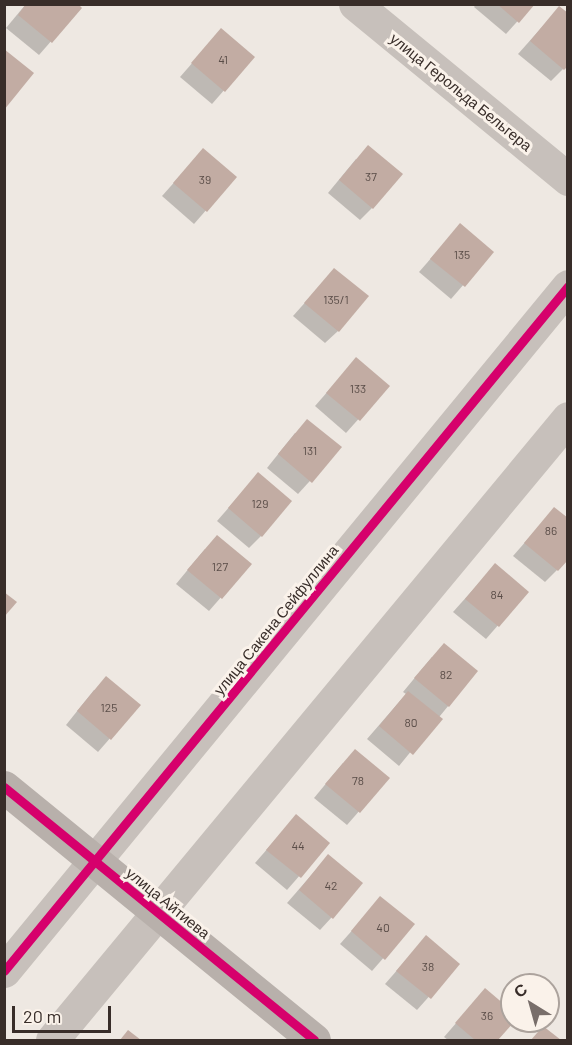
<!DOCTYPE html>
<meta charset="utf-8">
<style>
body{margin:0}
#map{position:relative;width:572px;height:1045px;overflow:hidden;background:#eee8e2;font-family:Barlow,sans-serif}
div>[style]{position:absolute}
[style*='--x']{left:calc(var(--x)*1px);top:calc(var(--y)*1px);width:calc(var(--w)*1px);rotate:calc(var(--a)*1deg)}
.shadow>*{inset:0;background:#0003}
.building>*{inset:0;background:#c2aca3}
.street>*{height:33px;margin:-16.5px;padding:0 16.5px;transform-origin:16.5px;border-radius:16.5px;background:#c7c0bb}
.secondary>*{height:33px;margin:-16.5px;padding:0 16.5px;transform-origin:16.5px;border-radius:16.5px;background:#b8b0ab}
.cycleway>*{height:9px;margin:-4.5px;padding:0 4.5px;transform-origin:4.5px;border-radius:4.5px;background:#d6006c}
span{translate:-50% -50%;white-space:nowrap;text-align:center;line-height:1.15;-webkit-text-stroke:6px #faf2ea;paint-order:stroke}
.number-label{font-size:12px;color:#5a4d48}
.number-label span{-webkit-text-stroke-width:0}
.street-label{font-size:15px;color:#382d29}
.frame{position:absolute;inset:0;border:6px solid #382d29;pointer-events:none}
.north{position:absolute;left:500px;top:973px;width:60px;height:60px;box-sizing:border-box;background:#faf2ea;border:2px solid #aca39d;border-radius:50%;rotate:323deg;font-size:16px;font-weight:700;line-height:24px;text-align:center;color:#382d29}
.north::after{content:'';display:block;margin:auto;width:21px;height:27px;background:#786e6a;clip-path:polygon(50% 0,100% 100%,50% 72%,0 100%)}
.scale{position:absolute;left:12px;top:1006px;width:99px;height:27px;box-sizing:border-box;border:3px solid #382d29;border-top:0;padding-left:8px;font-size:18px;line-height:21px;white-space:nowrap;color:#382d29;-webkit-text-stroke:4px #faf2ea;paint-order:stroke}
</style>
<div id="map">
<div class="shadow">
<div style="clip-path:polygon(26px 4px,80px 8px,39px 55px,6px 28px)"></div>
<div style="clip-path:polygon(476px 4px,533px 4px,506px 34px,474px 7px)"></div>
<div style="clip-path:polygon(559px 8px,563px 69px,551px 81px,518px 54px)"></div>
<div style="clip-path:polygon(221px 30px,253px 57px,212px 104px,180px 77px)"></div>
<div style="clip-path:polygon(203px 150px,235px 177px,194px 224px,162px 196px)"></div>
<div style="clip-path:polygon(356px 159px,372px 208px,360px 220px,328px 193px)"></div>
<div style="clip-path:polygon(460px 225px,492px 252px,451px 299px,419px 272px)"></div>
<div style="clip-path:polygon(334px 270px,338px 331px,325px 343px,293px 316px)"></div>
<div style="clip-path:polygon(356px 359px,388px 386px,346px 433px,315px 406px)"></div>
<div style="clip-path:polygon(295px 433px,340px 448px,298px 494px,267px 468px)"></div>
<div style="clip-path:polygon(258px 474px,261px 536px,249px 548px,217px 521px)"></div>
<div style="clip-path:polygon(554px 509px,557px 570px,545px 582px,513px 556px)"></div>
<div style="clip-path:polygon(205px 549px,250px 564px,209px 611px,176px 584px)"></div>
<div style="clip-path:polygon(495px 565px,527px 592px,486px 639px,453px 612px)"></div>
<div style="clip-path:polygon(432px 657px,476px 672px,399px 766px,367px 739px,406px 694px,403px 692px)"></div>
<div style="clip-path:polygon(94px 690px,139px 705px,98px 752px,66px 725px)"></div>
<div style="clip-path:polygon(343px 763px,388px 778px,347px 825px,314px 798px)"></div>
<div style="clip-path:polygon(296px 816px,328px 843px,287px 890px,255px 863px)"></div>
<div style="clip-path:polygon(328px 856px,332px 917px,320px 930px,287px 903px)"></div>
<div style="clip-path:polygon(381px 898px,413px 924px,372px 971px,340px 944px)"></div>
<div style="clip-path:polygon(426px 937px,458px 964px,417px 1010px,385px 984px)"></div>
<div style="clip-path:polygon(485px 990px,513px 1021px,496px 1040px,448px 1040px,444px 1037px)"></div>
</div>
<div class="building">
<div style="clip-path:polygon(26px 4px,78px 4px,82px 8px,52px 43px,18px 15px)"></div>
<div style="clip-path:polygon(497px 4px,535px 4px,519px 23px)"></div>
<div style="clip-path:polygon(559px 6px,568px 13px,568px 66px,564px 70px,530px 41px)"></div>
<div style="clip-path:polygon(221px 28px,255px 57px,225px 92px,191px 63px)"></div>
<div style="clip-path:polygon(4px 49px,34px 73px,4px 110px)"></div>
<div style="clip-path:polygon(368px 145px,403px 174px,373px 209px,339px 180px)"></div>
<div style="clip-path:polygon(203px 148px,237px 177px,207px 212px,173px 183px)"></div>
<div style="clip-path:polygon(460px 223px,494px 252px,465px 287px,430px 259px)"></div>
<div style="clip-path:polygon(334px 268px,369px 296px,339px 332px,304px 303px)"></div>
<div style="clip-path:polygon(356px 357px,390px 386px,360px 421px,326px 393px)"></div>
<div style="clip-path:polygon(307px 419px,342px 447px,312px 483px,278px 454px)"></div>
<div style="clip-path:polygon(258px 472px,292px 501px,262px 537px,228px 508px)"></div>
<div style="clip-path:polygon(554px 507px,568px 518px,568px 560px,558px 571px,524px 543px)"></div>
<div style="clip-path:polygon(217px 535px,252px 564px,222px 599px,187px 570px)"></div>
<div style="clip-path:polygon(495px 563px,529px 592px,499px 627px,465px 599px)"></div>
<div style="clip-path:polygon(4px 592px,17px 602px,4px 617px)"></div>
<div style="clip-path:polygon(444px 643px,478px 671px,449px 707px,414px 678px)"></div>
<div style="clip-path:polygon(106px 676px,141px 705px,111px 740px,77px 711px)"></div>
<div style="clip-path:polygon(408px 691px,443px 719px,413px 755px,379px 726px)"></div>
<div style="clip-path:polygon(355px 749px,390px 778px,360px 813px,325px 784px)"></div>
<div style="clip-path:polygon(296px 814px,330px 843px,301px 878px,266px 850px)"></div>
<div style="clip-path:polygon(328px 854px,363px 883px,333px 919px,299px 890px)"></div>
<div style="clip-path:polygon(380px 896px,415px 924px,385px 960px,351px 931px)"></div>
<div style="clip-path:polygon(426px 935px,460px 964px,431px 999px,396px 971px)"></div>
<div style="clip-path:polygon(485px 988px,512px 1011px,515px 1021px,498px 1040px,475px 1040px,455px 1023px)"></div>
<div style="clip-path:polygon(543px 1026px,561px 1040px,531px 1040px)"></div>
<div style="clip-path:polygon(128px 1030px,141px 1040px,120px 1040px)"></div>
</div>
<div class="street">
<div style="--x:355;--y:4;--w:276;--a:39.4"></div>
<div style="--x:4;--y:971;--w:887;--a:-50.53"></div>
<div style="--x:52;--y:1040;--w:808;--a:-50.32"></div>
</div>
<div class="secondary">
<div style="--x:4;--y:787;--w:400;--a:39.2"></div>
</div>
<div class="cycleway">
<div style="--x:4;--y:787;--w:400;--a:39.2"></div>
<div style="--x:4;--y:971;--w:887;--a:-50.53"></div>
</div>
<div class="number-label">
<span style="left:223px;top:60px">41</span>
<span style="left:371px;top:177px">37</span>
<span style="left:205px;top:180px">39</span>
<span style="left:462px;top:255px">135</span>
<span style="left:336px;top:300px">135/1</span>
<span style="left:358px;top:389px">133</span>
<span style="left:310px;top:451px">131</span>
<span style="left:260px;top:504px">129</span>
<span style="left:551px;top:531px">86</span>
<span style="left:220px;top:567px">127</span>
<span style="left:497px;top:595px">84</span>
<span style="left:446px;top:675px">82</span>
<span style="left:109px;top:708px">125</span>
<span style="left:411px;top:723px">80</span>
<span style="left:358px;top:781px">78</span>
<span style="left:298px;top:846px">44</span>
<span style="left:331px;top:886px">42</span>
<span style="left:383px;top:928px">40</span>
<span style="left:428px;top:967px">38</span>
<span style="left:487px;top:1016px">36</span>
</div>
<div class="street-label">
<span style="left:461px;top:92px;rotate:39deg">улица Герольда Бельгера</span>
<span style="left:276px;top:620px;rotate:-51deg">улица Сакена Сейфуллина</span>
<span style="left:168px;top:903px;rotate:39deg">улица Айтиева</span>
</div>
<div class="frame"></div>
<div class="north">С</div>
<div class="scale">20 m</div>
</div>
